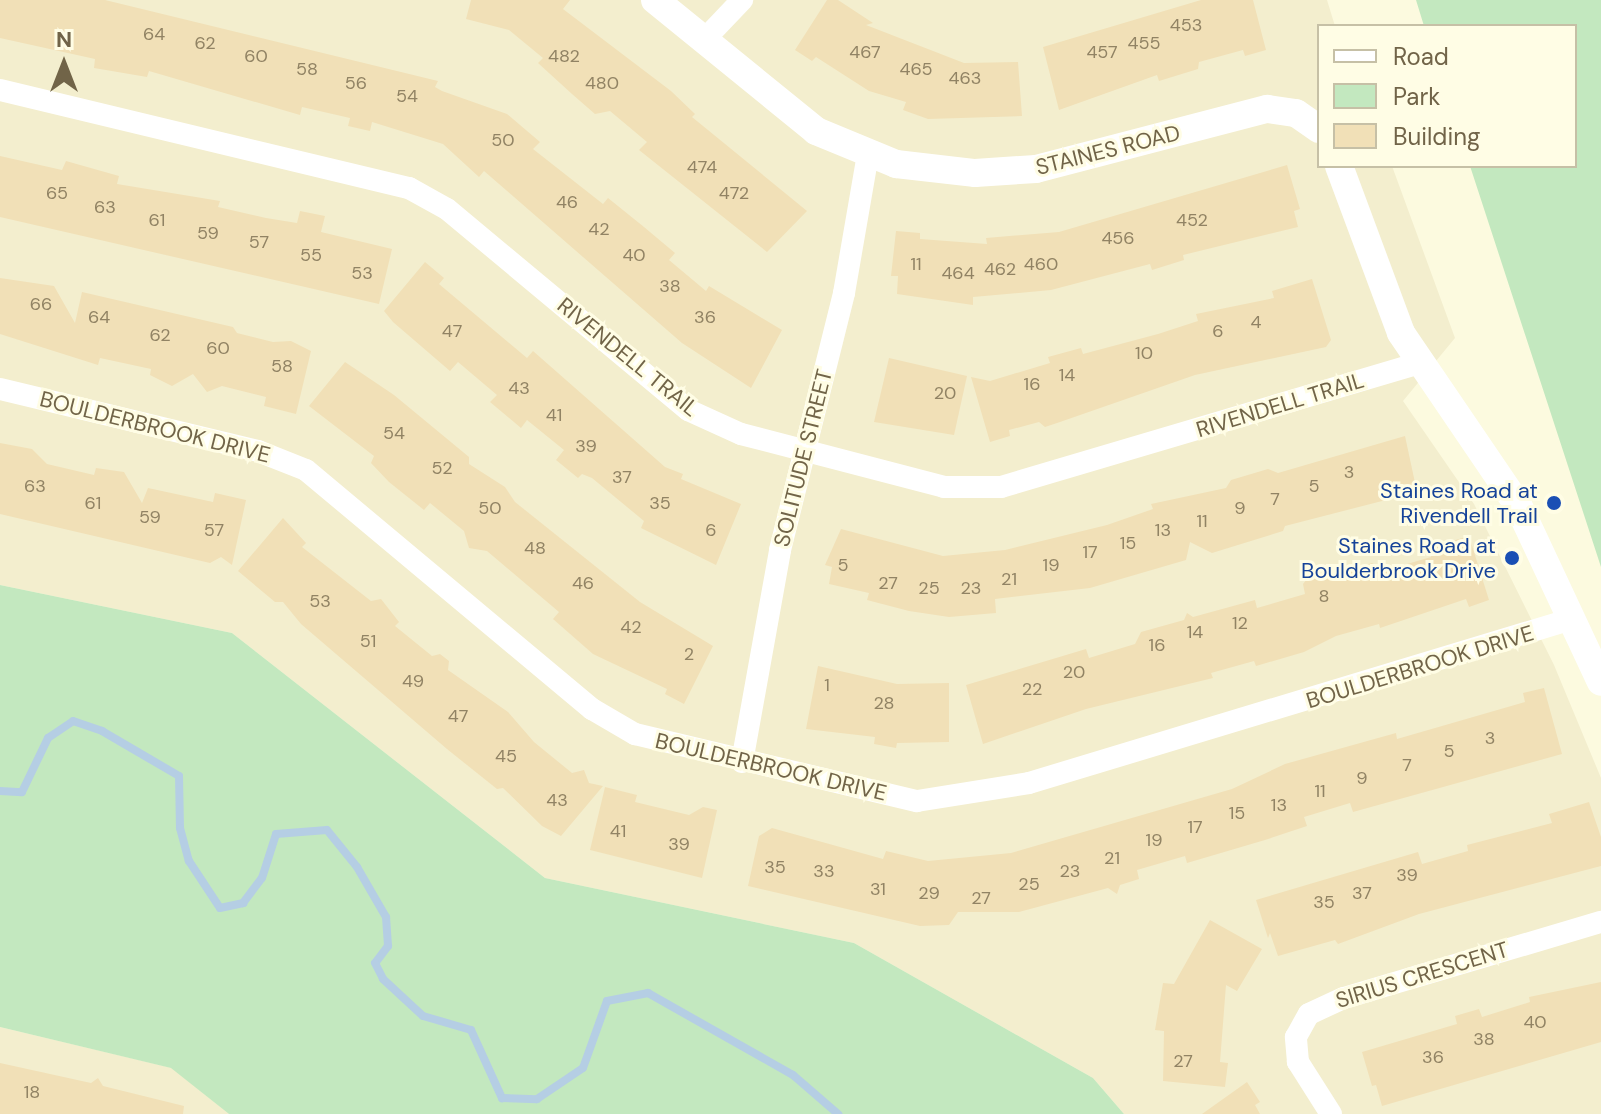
<!DOCTYPE html>
<style>
body{margin:0}
#map{position:relative;width:1601px;height:1114px;overflow:hidden;background:#fcfadf;font-family:"DM Sans",sans-serif}
div>[style]{position:absolute}
[style*='--x']{left:calc(var(--x)*1px);top:calc(var(--y)*1px);width:calc(var(--w)*1px);rotate:calc(var(--a)*1deg)}
.residential>*{inset:0;background:#f3eece}
.green>*{inset:0;background:#c3e8bf}
.stream>*{height:8px;margin:-4px;padding:0 4px;transform-origin:4px;border-radius:4px;background:#b5cee4}
.building>*{inset:0;background:#f1e0b7}
.minor>*{height:22px;margin:-11px;padding:0 11px;transform-origin:11px;border-radius:11px;background:#fff}
.tertiary>*{height:28px;margin:-14px;padding:0 14px;transform-origin:14px;border-radius:14px;background:#fff}
.dots>*{width:22px;height:22px;translate:-50% -50%;box-sizing:border-box;border:4px solid #fffde5;border-radius:50%}
span{translate:-50% -50%;white-space:nowrap;text-align:center;line-height:1.15;-webkit-text-stroke:6px #fffde5;paint-order:stroke}
.number-label{font-size:18px;color:#918364}
.number-label span{-webkit-text-stroke-width:0}
.street-label{font-size:22px;color:#716448}
.transit-label{font-size:22px;color:#164399}
.right{translate:-100% -50%;text-align:right}
.legend{position:absolute;left:1317px;top:24px;width:260px;height:144px;box-sizing:border-box;background:#fffde5;border:2px solid #c6c0a6;margin:0;padding:10px 14px;list-style:none;font-size:24px;color:#716448}
.legend li{display:flex;align-items:center;gap:16px;height:40px}
.legend b{width:40px;border:2px solid #c6c0a6}
.north{position:absolute;left:24px;top:24px;width:80px;height:80px;-webkit-text-stroke:6px #fffde5;paint-order:stroke;rotate:0deg;font-size:22px;font-weight:700;line-height:32px;text-align:center;color:#716448}
.north::after{content:'';display:block;margin:auto;width:28px;height:36px;background:#716448;clip-path:polygon(50% 0,100% 100%,50% 72%,0 100%)}
</style>
<div id="map">
<div class="residential">
<div style="clip-path:polygon(0 0,1327px 0,1335px 26px,1319px 26px,1319px 166px,1392px 166px,1455px 338px,1403px 401px,1474px 504px,1554px 665px,1601px 778px,1601px 1114px,1124px 1114px,1093px 1078px,854px 943px,545px 878px,232px 633px,0 585px)"></div>
<div style="clip-path:polygon(0 1027px,172px 1068px,229px 1114px,0 1114px)"></div>
</div>
<div class="green">
<div style="clip-path:polygon(1416px 0,1601px 0,1601px 567px,1470px 166px,1575px 166px,1575px 26px,1424px 26px)"></div>
<div style="clip-path:polygon(0 585px,232px 633px,545px 878px,854px 943px,1093px 1078px,1124px 1114px,229px 1114px,171px 1068px,0 1027px)"></div>
</div>
<div class="stream">
<div style="--x:0;--y:791;--w:22;--a:3"></div>
<div style="--x:22;--y:792;--w:60;--a:-64.3"></div>
<div style="--x:48;--y:738;--w:30;--a:-34"></div>
<div style="--x:73;--y:721;--w:31;--a:19"></div>
<div style="--x:102;--y:731;--w:89;--a:30.3"></div>
<div style="--x:179;--y:776;--w:52;--a:88.9"></div>
<div style="--x:180;--y:828;--w:34;--a:75"></div>
<div style="--x:189;--y:861;--w:56;--a:56.6"></div>
<div style="--x:220;--y:908;--w:24;--a:-12"></div>
<div style="--x:243;--y:903;--w:31;--a:-53"></div>
<div style="--x:262;--y:878;--w:46;--a:-72.3"></div>
<div style="--x:276;--y:834;--w:51;--a:-4.5"></div>
<div style="--x:327;--y:830;--w:48;--a:51"></div>
<div style="--x:357;--y:867;--w:58;--a:59.9"></div>
<div style="--x:386;--y:917;--w:29;--a:86"></div>
<div style="--x:388;--y:946;--w:21;--a:127"></div>
<div style="--x:375;--y:963;--w:18;--a:63"></div>
<div style="--x:383;--y:979;--w:54;--a:42.8"></div>
<div style="--x:423;--y:1016;--w:50;--a:16.3"></div>
<div style="--x:471;--y:1030;--w:75;--a:65.5"></div>
<div style="--x:502;--y:1098;--w:35;--a:2"></div>
<div style="--x:537;--y:1099;--w:55;--a:-34"></div>
<div style="--x:583;--y:1068;--w:71;--a:-70.3"></div>
<div style="--x:607;--y:1001;--w:42;--a:-11"></div>
<div style="--x:648;--y:993;--w:167;--a:29.5"></div>
<div style="--x:793;--y:1075;--w:60;--a:40.9"></div>
</div>
<div class="building">
<div style="clip-path:polygon(0 0,105px 0,438px 81px,435px 87px,442px 91px,507px 114px,540px 142px,533px 149px,603px 204px,608px 198px,644px 227px,675px 253px,669px 260px,706px 291px,709px 286px,782px 330px,751px 388px,682px 343px,484px 171px,479px 177px,443px 144px,372px 122px,370px 131px,348px 126px,350px 118px,302px 107px,300px 115px,149px 71px,147px 77px,94px 68px,95px 59px,0 38px)"></div>
<div style="clip-path:polygon(471px 0,570px 0,563px 9px,671px 91px,695px 114px,692px 117px,807px 211px,767px 252px,639px 150px,647px 142px,610px 111px,595px 114px,572px 94px,538px 63px,543px 58px,509px 30px,466px 19px)"></div>
<div style="clip-path:polygon(827px 0,838px 0,873px 23px,866px 25px,964px 63px,1018px 62px,1022px 116px,928px 119px,903px 110px,906px 102px,869px 91px,816px 57px,812px 61px,795px 50px)"></div>
<div style="clip-path:polygon(1201px 0,1253px 0,1266px 50px,1245px 56px,1243px 50px,1199px 62px,1198px 69px,1159px 81px,1157px 75px,1059px 110px,1043px 47px)"></div>
<div style="clip-path:polygon(0 156px,62px 170px,66px 161px,119px 176px,117px 184px,220px 201px,218px 207px,266px 218px,297px 223px,300px 211px,325px 216px,321px 232px,392px 249px,379px 304px,0 217px)"></div>
<div style="clip-path:polygon(1287px 165px,1300px 209px,1294px 211px,1298px 227px,1183px 255px,1184px 260px,1152px 270px,1150px 264px,1051px 290px,973px 297px,973px 305px,897px 294px,898px 276px,891px 276px,896px 231px,920px 233px,920px 239px,987px 244px,986px 238px,1059px 232px)"></div>
<div style="clip-path:polygon(425px 262px,444px 278px,439px 284px,527px 358px,533px 351px,665px 467px,683px 474px,681px 479px,741px 504px,716px 565px,641px 528px,644px 521px,592px 478px,582px 474px,578px 478px,556px 460px,564px 450px,527px 420px,521px 428px,490px 402px,497px 395px,458px 362px,450px 371px,393px 322px,384px 311px)"></div>
<div style="clip-path:polygon(0 278px,54px 286px,75px 323px,82px 292px,233px 327px,237px 333px,273px 342px,291px 341px,311px 351px,296px 414px,264px 406px,266px 397px,222px 386px,207px 392px,193px 374px,172px 386px,150px 375px,151px 369px,100px 358px,98px 365px,0 334px)"></div>
<div style="clip-path:polygon(1312px 279px,1331px 340px,1326px 347px,1195px 375px,1060px 422px,1045px 427px,1039px 422px,1009px 430px,1010px 436px,990px 442px,971px 377px,990px 381px,1050px 363px,1048px 357px,1081px 348px,1083px 354px,1158px 334px,1198px 321px,1196px 314px,1274px 298px,1272px 291px)"></div>
<div style="clip-path:polygon(889px 358px,967px 376px,954px 435px,874px 422px)"></div>
<div style="clip-path:polygon(345px 362px,394px 395px,469px 457px,469px 464px,505px 487px,515px 502px,640px 602px,713px 646px,684px 704px,665px 694px,667px 689px,593px 654px,553px 619px,559px 612px,487px 551px,469px 548px,464px 531px,430px 503px,424px 510px,389px 482px,371px 463px,374px 456px,309px 406px)"></div>
<div style="clip-path:polygon(1405px 436px,1417px 492px,1285px 526px,1283px 531px,1212px 553px,1190px 542px,1186px 560px,1090px 588px,995px 599px,996px 613px,949px 617px,909px 611px,867px 600px,869px 593px,829px 584px,832px 567px,825px 565px,841px 529px,943px 556px,1005px 550px,1107px 525px,1153px 509px,1151px 504px,1226px 488px,1231px 480px,1268px 469px,1278px 473px)"></div>
<div style="clip-path:polygon(0 443px,32px 449px,47px 464px,94px 475px,96px 468px,124px 472px,142px 503px,148px 488px,213px 502px,215px 493px,246px 500px,232px 565px,221px 557px,210px 563px,0 514px)"></div>
<div style="clip-path:polygon(283px 518px,306px 543px,302px 547px,371px 601px,381px 599px,399px 622px,395px 626px,432px 656px,440px 654px,449px 661px,448px 670px,508px 712px,534px 742px,572px 773px,584px 770px,589px 783px,603px 786px,561px 836px,542px 826px,503px 788px,497px 789px,447px 749px,301px 624px,283px 602px,275px 602px,238px 571px)"></div>
<div style="clip-path:polygon(1469px 536px,1489px 600px,1469px 607px,1466px 599px,1380px 628px,1379px 624px,1336px 636px,1304px 652px,1256px 666px,1254px 661px,1211px 673px,1213px 678px,1086px 709px,983px 744px,966px 685px,1086px 649px,1089px 658px,1135px 644px,1141px 632px,1184px 620px,1187px 613px,1193px 617px,1255px 600px,1257px 608px,1305px 594px,1303px 584px,1311px 574px,1319px 580px,1372px 563px,1383px 571px,1431px 557px,1429px 548px)"></div>
<div style="clip-path:polygon(818px 666px,897px 684px,949px 683px,949px 742px,897px 743px,896px 748px,874px 744px,875px 737px,806px 729px)"></div>
<div style="clip-path:polygon(1544px 688px,1562px 754px,1353px 812px,1350px 803px,1304px 817px,1307px 826px,1265px 840px,1187px 863px,1185px 856px,1137px 870px,1139px 879px,1120px 885px,1117px 894px,1108px 888px,1019px 912px,958px 912px,949px 925px,920px 926px,748px 886px,759px 836px,772px 828px,883px 859px,886px 851px,928px 861px,1011px 853px,1232px 789px,1285px 764px,1396px 733px,1397px 739px,1525px 702px,1523px 693px)"></div>
<div style="clip-path:polygon(605px 787px,637px 795px,635px 802px,689px 815px,703px 807px,717px 810px,702px 878px,590px 850px)"></div>
<div style="clip-path:polygon(1589px 802px,1601px 837px,1601px 866px,1419px 914px,1338px 944px,1335px 940px,1278px 956px,1270px 933px,1268px 938px,1256px 900px,1418px 852px,1422px 864px,1468px 851px,1467px 845px,1552px 823px,1549px 814px)"></div>
<div style="clip-path:polygon(1210px 920px,1262px 949px,1237px 991px,1226px 985px,1220px 1062px,1228px 1063px,1225px 1087px,1163px 1081px,1164px 1031px,1155px 1030px,1163px 983px,1174px 984px)"></div>
<div style="clip-path:polygon(1601px 982px,1601px 1042px,1382px 1106px,1376px 1085px,1372px 1086px,1362px 1052px,1457px 1024px,1455px 1016px,1479px 1009px,1482px 1017px,1530px 1002px,1529px 997px)"></div>
<div style="clip-path:polygon(0 1063px,91px 1083px,98px 1078px,103px 1086px,184px 1106px,183px 1114px,0 1114px)"></div>
<div style="clip-path:polygon(1247px 1082px,1260px 1102px,1255px 1105px,1260px 1114px,1202px 1114px)"></div>
</div>
<div class="minor">
<div style="--x:703;--y:41;--w:57;--a:-46.4"></div>
<div style="--x:0;--y:90;--w:421;--a:13.5"></div>
<div style="--x:409;--y:188;--w:43;--a:28.9"></div>
<div style="--x:447;--y:209;--w:314;--a:39.8"></div>
<div style="--x:688;--y:410;--w:58;--a:24.4"></div>
<div style="--x:741;--y:434;--w:210;--a:14.6"></div>
<div style="--x:944;--y:487;--w:57;--a:0"></div>
<div style="--x:1001;--y:487;--w:437;--a:-16.5"></div>
<div style="--x:0;--y:389;--w:265;--a:13.5"></div>
<div style="--x:258;--y:451;--w:52;--a:21.6"></div>
<div style="--x:306;--y:470;--w:373;--a:39.9"></div>
<div style="--x:592;--y:709;--w:50;--a:30.2"></div>
<div style="--x:635;--y:734;--w:290;--a:13.4"></div>
<div style="--x:917;--y:801;--w:113;--a:-9.1"></div>
<div style="--x:1029;--y:783;--w:567;--a:-16.81"></div>
<div style="--x:742;--y:762;--w:215;--a:-79.8"></div>
<div style="--x:780;--y:550;--w:265;--a:-76"></div>
<div style="--x:844;--y:293;--w:141;--a:-80.2"></div>
<div style="--x:1331;--y:1114;--w:62;--a:-122.4"></div>
<div style="--x:1298;--y:1062;--w:25;--a:-95"></div>
<div style="--x:1296;--y:1037;--w:26;--a:-61"></div>
<div style="--x:1309;--y:1014;--w:38;--a:-25"></div>
<div style="--x:1344;--y:998;--w:268;--a:-16.5"></div>
</div>
<div class="tertiary">
<div style="--x:655;--y:0;--w:208;--a:39.1"></div>
<div style="--x:816;--y:131;--w:87;--a:22.4"></div>
<div style="--x:896;--y:164;--w:80;--a:6.5"></div>
<div style="--x:975;--y:173;--w:61;--a:-3.8"></div>
<div style="--x:1036;--y:169;--w:239;--a:-14.6"></div>
<div style="--x:1267;--y:109;--w:29;--a:8"></div>
<div style="--x:1296;--y:113;--w:28;--a:35"></div>
<div style="--x:1339;--y:166;--w:178;--a:69.6"></div>
<div style="--x:1401;--y:333;--w:208;--a:55.8"></div>
<div style="--x:1518;--y:505;--w:195;--a:64.9"></div>
</div>
<div class="dots">
<div style="left:1554px;top:503px;background:#1a4fb4"></div>
<div style="left:1512px;top:558px;background:#1a4fb4"></div>
</div>
<div class="number-label">
<span style="left:1186px;top:25px">453</span>
<span style="left:154px;top:34px">64</span>
<span style="left:205px;top:43px">62</span>
<span style="left:1144px;top:43px">455</span>
<span style="left:865px;top:52px">467</span>
<span style="left:1102px;top:52px">457</span>
<span style="left:256px;top:56px">60</span>
<span style="left:564px;top:56px">482</span>
<span style="left:307px;top:69px">58</span>
<span style="left:916px;top:69px">465</span>
<span style="left:965px;top:78px">463</span>
<span style="left:356px;top:83px">56</span>
<span style="left:602px;top:83px">480</span>
<span style="left:407px;top:96px">54</span>
<span style="left:503px;top:140px">50</span>
<span style="left:702px;top:167px">474</span>
<span style="left:57px;top:193px">65</span>
<span style="left:734px;top:193px">472</span>
<span style="left:567px;top:202px">46</span>
<span style="left:105px;top:207px">63</span>
<span style="left:157px;top:220px">61</span>
<span style="left:1192px;top:220px">452</span>
<span style="left:599px;top:229px">42</span>
<span style="left:208px;top:233px">59</span>
<span style="left:1118px;top:238px">456</span>
<span style="left:259px;top:242px">57</span>
<span style="left:311px;top:255px">55</span>
<span style="left:634px;top:255px">40</span>
<span style="left:916px;top:264px">11</span>
<span style="left:1041px;top:264px">460</span>
<span style="left:1000px;top:269px">462</span>
<span style="left:362px;top:273px">53</span>
<span style="left:958px;top:273px">464</span>
<span style="left:670px;top:286px">38</span>
<span style="left:41px;top:304px">66</span>
<span style="left:99px;top:317px">64</span>
<span style="left:705px;top:317px">36</span>
<span style="left:1256px;top:322px">4</span>
<span style="left:452px;top:331px">47</span>
<span style="left:1218px;top:331px">6</span>
<span style="left:160px;top:335px">62</span>
<span style="left:218px;top:348px">60</span>
<span style="left:1144px;top:353px">10</span>
<span style="left:282px;top:366px">58</span>
<span style="left:1067px;top:375px">14</span>
<span style="left:1032px;top:384px">16</span>
<span style="left:519px;top:388px">43</span>
<span style="left:945px;top:393px">20</span>
<span style="left:554px;top:415px">41</span>
<span style="left:394px;top:433px">54</span>
<span style="left:586px;top:446px">39</span>
<span style="left:442px;top:468px">52</span>
<span style="left:1349px;top:472px">3</span>
<span style="left:622px;top:477px">37</span>
<span style="left:35px;top:486px">63</span>
<span style="left:1314px;top:486px">5</span>
<span style="left:1275px;top:499px">7</span>
<span style="left:93px;top:503px">61</span>
<span style="left:660px;top:503px">35</span>
<span style="left:490px;top:508px">50</span>
<span style="left:1240px;top:508px">9</span>
<span style="left:150px;top:517px">59</span>
<span style="left:1202px;top:521px">11</span>
<span style="left:214px;top:530px">57</span>
<span style="left:711px;top:530px">6</span>
<span style="left:1163px;top:530px">13</span>
<span style="left:1128px;top:543px">15</span>
<span style="left:535px;top:548px">48</span>
<span style="left:1090px;top:552px">17</span>
<span style="left:843px;top:565px">5</span>
<span style="left:1051px;top:565px">19</span>
<span style="left:1009px;top:579px">21</span>
<span style="left:583px;top:583px">46</span>
<span style="left:888px;top:583px">27</span>
<span style="left:929px;top:588px">25</span>
<span style="left:971px;top:588px">23</span>
<span style="left:1324px;top:596px">8</span>
<span style="left:320px;top:601px">53</span>
<span style="left:1240px;top:623px">12</span>
<span style="left:631px;top:627px">42</span>
<span style="left:1195px;top:632px">14</span>
<span style="left:368px;top:641px">51</span>
<span style="left:1157px;top:645px">16</span>
<span style="left:689px;top:654px">2</span>
<span style="left:1074px;top:672px">20</span>
<span style="left:413px;top:681px">49</span>
<span style="left:827px;top:685px">1</span>
<span style="left:1032px;top:689px">22</span>
<span style="left:884px;top:703px">28</span>
<span style="left:458px;top:716px">47</span>
<span style="left:1490px;top:738px">3</span>
<span style="left:1449px;top:751px">5</span>
<span style="left:506px;top:756px">45</span>
<span style="left:1407px;top:765px">7</span>
<span style="left:1362px;top:778px">9</span>
<span style="left:1320px;top:791px">11</span>
<span style="left:557px;top:800px">43</span>
<span style="left:1279px;top:805px">13</span>
<span style="left:1237px;top:813px">15</span>
<span style="left:1195px;top:827px">17</span>
<span style="left:618px;top:831px">41</span>
<span style="left:1154px;top:840px">19</span>
<span style="left:679px;top:844px">39</span>
<span style="left:1112px;top:858px">21</span>
<span style="left:775px;top:867px">35</span>
<span style="left:824px;top:871px">33</span>
<span style="left:1070px;top:871px">23</span>
<span style="left:1407px;top:875px">39</span>
<span style="left:1029px;top:884px">25</span>
<span style="left:878px;top:889px">31</span>
<span style="left:929px;top:893px">29</span>
<span style="left:1362px;top:893px">37</span>
<span style="left:981px;top:898px">27</span>
<span style="left:1324px;top:902px">35</span>
<span style="left:1535px;top:1022px">40</span>
<span style="left:1484px;top:1039px">38</span>
<span style="left:1433px;top:1057px">36</span>
<span style="left:1183px;top:1061px">27</span>
<span style="left:32px;top:1092px">18</span>
</div>
<div class="street-label">
<span style="left:1108px;top:150px;rotate:-14deg">STAINES ROAD</span>
<span style="left:628px;top:357px;rotate:39deg">RIVENDELL TRAIL</span>
<span style="left:1280px;top:405px;rotate:-17deg">RIVENDELL TRAIL</span>
<span style="left:155px;top:427px;rotate:14deg">BOULDERBROOK DRIVE</span>
<span style="left:803px;top:458px;rotate:-76deg">SOLITUDE STREET</span>
<span style="left:1420px;top:667px;rotate:-17deg">BOULDERBROOK DRIVE</span>
<span style="left:771px;top:767px;rotate:13deg">BOULDERBROOK DRIVE</span>
<span style="left:1422px;top:975px;rotate:-17deg">SIRIUS CRESCENT</span>
</div>
<div class="transit-label">
<span class="right" style="left:1538px;top:503px">Staines Road at<br>Rivendell Trail</span>
<span class="right" style="left:1496px;top:558px">Staines Road at<br>Boulderbrook Drive</span>
</div>
<ul class="legend">
<li><b style="height:10px;background:#fff"></b>Road</li>
<li><b style="height:22px;background:#c3e8bf"></b>Park</li>
<li><b style="height:22px;background:#f1e0b7"></b>Building</li>
</ul>
<div class="north">N</div>
</div>
